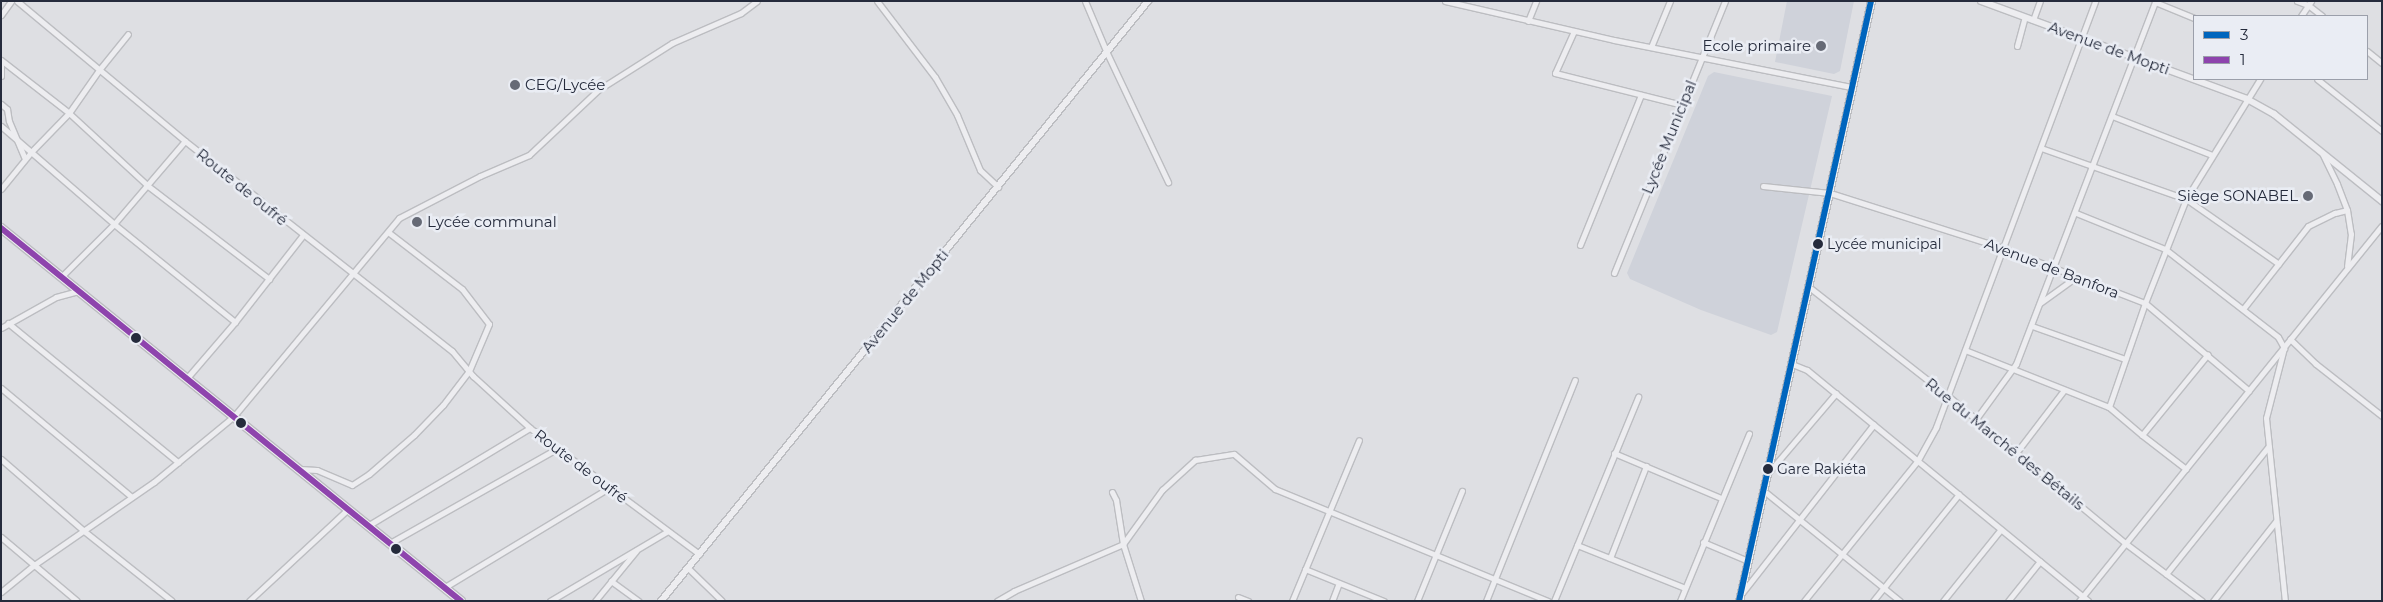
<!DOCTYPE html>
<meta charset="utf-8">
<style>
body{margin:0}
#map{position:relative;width:2383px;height:602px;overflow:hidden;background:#dedfe3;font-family:Montserrat,sans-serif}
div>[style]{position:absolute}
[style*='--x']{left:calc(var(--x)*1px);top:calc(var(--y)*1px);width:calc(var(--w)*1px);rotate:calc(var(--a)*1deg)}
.built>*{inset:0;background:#cfd2da}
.roads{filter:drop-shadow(1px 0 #bcbdc1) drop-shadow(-1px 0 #bcbdc1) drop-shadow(0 1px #bcbdc1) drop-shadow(0 -1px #bcbdc1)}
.minor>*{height:5px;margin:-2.5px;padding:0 2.5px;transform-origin:2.5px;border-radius:2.5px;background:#ededf0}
.tertiary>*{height:6px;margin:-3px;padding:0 3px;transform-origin:3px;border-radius:3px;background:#ededf0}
.secondary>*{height:7px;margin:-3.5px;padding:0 3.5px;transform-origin:3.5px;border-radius:3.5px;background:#f2f3f4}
.primary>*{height:8px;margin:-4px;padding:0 4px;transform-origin:4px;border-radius:4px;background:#f2f3f4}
.bus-1>*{height:6px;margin:-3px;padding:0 3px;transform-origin:3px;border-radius:3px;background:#0065bd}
.bus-2>*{height:6px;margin:-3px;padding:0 3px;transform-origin:3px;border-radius:3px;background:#8e44ad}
.dots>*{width:14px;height:14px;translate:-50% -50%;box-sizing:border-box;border:2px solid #eaedf4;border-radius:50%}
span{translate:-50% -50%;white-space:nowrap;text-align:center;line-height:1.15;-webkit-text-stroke:5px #eaedf4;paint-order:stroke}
.bus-label{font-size:14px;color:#252b3c}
.left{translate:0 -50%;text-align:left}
.poi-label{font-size:15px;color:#252b3c}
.right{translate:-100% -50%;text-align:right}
.street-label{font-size:15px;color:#252b3c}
.frame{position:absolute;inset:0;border:2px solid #252b3c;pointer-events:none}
.legend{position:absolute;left:2193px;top:15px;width:175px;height:65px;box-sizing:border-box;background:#eaedf4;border:1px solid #9b9faa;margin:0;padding:6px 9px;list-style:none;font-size:15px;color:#252b3c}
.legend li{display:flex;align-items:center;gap:10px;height:25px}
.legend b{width:25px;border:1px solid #9b9faa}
</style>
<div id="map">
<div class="built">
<div style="clip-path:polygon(1787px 1px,1854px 1px,1840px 71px,1834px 74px,1775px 62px)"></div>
<div style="clip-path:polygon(1714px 72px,1832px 96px,1777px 332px,1771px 335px,1701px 310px,1630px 279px,1627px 273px,1708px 76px)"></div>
</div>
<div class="roads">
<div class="minor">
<div style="--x:17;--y:1;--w:219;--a:39.8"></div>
<div style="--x:185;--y:141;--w:340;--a:38.2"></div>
<div style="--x:452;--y:351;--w:33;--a:50"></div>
<div style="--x:473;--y:376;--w:77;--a:42.4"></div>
<div style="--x:530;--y:428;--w:211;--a:36.7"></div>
<div style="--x:877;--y:1;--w:96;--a:52.7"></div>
<div style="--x:935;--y:77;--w:44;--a:59.9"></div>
<div style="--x:957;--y:115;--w:60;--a:67.3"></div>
<div style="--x:980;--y:170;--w:25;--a:43"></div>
<div style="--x:1085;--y:1;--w:56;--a:67.1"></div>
<div style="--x:1107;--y:53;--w:143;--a:64.7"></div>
<div style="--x:1445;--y:1;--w:173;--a:13"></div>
<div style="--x:1614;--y:40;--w:243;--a:11.2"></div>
<div style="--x:2297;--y:1;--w:12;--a:20"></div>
<div style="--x:2308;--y:5;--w:18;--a:38"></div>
<div style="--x:2155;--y:2;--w:42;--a:22.3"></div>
<div style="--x:1;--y:15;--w:17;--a:-54"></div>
<div style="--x:2301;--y:16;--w:18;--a:-56"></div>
<div style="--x:2033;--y:20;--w:20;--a:-70"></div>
<div style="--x:1528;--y:21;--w:22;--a:-68"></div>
<div style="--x:1574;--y:31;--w:46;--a:114.3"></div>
<div style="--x:1555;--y:73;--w:131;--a:14.1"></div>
<div style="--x:2017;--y:46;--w:30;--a:-75"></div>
<div style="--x:1651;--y:47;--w:50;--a:-67.6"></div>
<div style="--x:2367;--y:51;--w:19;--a:39"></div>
<div style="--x:1;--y:60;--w:86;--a:37.9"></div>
<div style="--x:69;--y:113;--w:108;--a:42.7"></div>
<div style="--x:148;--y:186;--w:153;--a:37.5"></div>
<div style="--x:1;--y:65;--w:11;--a:90"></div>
<div style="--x:2317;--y:79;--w:83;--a:38.7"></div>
<div style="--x:1;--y:104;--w:8;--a:40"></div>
<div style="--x:7;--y:109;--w:12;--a:81"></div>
<div style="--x:9;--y:121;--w:41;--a:67.2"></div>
<div style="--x:2112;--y:116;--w:107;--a:21.3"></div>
<div style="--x:1;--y:126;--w:150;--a:40.9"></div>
<div style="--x:114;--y:224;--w:156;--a:39"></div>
<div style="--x:2041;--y:148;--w:154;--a:19.4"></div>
<div style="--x:2186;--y:199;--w:113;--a:35"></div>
<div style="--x:2322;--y:153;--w:34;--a:64"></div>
<div style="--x:2337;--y:184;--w:28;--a:69"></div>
<div style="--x:1763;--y:186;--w:67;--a:6"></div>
<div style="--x:1830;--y:193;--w:182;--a:17.6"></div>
<div style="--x:2003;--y:248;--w:152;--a:21.2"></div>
<div style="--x:2145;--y:303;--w:136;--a:40.2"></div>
<div style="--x:1;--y:189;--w:49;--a:-50.8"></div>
<div style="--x:32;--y:151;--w:53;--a:-45.8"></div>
<div style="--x:69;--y:113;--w:52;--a:-55.1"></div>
<div style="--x:99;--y:70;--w:46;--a:-51.1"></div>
<div style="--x:2076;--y:213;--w:96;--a:22"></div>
<div style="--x:2165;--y:249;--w:143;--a:37.9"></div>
<div style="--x:2278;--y:337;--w:13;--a:61"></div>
<div style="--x:2284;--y:348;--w:72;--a:104.4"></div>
<div style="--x:2266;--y:418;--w:184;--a:84.1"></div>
<div style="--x:1580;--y:245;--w:162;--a:-67.9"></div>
<div style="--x:1614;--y:273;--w:294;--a:-67.8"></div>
<div style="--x:62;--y:276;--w:74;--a:-45"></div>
<div style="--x:114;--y:224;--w:109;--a:-49.5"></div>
<div style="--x:1809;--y:287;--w:177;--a:38.1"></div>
<div style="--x:1948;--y:396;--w:230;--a:39.7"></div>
<div style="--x:2125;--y:543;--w:96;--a:37"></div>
<div style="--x:2040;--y:303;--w:44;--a:-35.8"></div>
<div style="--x:2243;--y:309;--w:105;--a:-51.9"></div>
<div style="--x:2308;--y:226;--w:30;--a:-26"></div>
<div style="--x:2335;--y:213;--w:12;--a:-14"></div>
<div style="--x:2347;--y:210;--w:24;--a:81"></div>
<div style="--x:2351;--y:234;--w:32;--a:97"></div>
<div style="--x:8;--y:323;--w:220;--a:39.3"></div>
<div style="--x:2032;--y:326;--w:99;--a:19.5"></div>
<div style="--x:1;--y:328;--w:63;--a:-29.4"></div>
<div style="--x:56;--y:297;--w:24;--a:-15"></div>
<div style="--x:2290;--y:339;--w:36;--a:44"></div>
<div style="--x:2316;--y:364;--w:84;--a:38.2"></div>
<div style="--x:1965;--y:350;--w:155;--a:21.6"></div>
<div style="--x:2109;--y:407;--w:43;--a:40.3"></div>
<div style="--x:1792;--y:364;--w:16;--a:22"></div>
<div style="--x:1807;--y:370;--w:364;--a:39.4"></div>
<div style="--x:187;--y:378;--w:74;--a:-49.4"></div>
<div style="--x:235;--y:322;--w:110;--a:-52"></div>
<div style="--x:1;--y:388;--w:170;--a:39.8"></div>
<div style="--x:2109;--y:407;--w:110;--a:-70.9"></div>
<div style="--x:2145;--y:303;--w:112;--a:-68.5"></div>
<div style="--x:2186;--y:199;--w:141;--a:-58.3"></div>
<div style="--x:1976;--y:419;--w:68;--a:-54"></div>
<div style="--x:2016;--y:364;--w:389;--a:-69"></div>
<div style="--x:1614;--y:453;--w:116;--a:22.8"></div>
<div style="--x:2016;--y:453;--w:79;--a:-52.7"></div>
<div style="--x:1;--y:459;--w:110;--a:40.9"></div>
<div style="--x:84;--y:531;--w:112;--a:38.5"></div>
<div style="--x:299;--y:469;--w:18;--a:3"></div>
<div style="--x:317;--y:470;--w:38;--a:23"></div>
<div style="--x:352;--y:485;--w:20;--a:-33"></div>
<div style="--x:369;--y:474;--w:60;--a:-40.9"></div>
<div style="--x:414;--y:435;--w:42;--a:-46"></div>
<div style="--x:443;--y:405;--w:43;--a:-52.6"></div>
<div style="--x:469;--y:371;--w:51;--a:-66.9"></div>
<div style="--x:489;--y:324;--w:44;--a:-127.6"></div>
<div style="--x:462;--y:289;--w:93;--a:-142.4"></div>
<div style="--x:2186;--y:469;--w:56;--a:-142.3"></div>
<div style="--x:2142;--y:435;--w:104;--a:-50.8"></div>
<div style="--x:1768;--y:473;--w:105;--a:-49.6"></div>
<div style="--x:1764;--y:491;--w:175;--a:39"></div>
<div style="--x:1112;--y:492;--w:9;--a:63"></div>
<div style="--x:1116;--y:500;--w:45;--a:81"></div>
<div style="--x:1123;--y:544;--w:60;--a:72.5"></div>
<div style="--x:369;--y:525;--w:188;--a:-31.1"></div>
<div style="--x:1;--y:537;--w:99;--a:40.1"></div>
<div style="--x:1703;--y:542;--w:49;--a:22.9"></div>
<div style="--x:390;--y:543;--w:193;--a:-29.5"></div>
<div style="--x:1577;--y:545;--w:116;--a:21.7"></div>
<div style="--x:1610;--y:558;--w:99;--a:-68.6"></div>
<div style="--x:688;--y:568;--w:47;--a:44.1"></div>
<div style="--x:1305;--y:569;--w:85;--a:22.1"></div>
<div style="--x:2166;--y:574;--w:164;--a:-51.2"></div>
<div style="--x:611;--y:581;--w:34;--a:36"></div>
<div style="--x:445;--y:587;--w:193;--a:-31.2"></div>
<div style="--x:1;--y:592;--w:43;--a:-39.3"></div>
<div style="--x:34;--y:565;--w:146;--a:-34.7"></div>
<div style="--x:154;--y:482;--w:104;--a:-39.5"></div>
<div style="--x:234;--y:416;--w:258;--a:-50.2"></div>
<div style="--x:399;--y:218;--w:91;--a:-27.4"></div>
<div style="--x:480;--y:176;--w:53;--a:-23.2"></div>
<div style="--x:529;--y:155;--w:95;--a:-43.3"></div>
<div style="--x:598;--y:90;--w:88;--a:-32.4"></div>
<div style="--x:672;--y:43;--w:75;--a:-23.5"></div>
<div style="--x:741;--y:13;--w:20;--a:-37"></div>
<div style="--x:1742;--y:593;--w:214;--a:-52"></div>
<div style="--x:1238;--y:597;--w:11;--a:22"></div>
<div style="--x:249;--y:601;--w:135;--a:-42.9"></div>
<div style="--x:550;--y:601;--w:137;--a:-30.7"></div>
<div style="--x:595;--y:601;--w:65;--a:-50.6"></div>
<div style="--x:997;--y:601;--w:20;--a:-30"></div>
<div style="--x:1014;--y:591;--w:119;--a:-23.3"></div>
<div style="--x:1123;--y:544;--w:67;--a:-54.2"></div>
<div style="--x:1162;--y:490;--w:45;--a:-42.3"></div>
<div style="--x:1195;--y:460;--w:39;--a:-9"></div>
<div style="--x:1234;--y:454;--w:54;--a:40.5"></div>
<div style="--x:1275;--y:489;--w:295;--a:22.3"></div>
<div style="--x:1292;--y:601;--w:174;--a:-67.4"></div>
<div style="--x:1332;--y:601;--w:19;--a:-69"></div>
<div style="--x:1417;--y:601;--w:119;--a:-67.8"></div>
<div style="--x:1486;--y:601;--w:238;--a:-68.1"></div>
<div style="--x:1554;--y:601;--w:221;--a:-67.6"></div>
<div style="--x:1680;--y:601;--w:181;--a:-67.6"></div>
<div style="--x:1804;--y:601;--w:181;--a:-51"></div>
<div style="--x:1918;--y:460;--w:38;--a:-61"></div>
<div style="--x:1936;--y:427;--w:455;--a:-69.5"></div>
<div style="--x:1873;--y:601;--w:137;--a:-51.2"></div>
<div style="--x:1943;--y:601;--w:92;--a:-51.1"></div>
<div style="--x:2008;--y:601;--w:51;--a:-51.3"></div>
<div style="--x:2079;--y:601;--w:482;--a:-51.1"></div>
<div style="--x:2213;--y:601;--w:102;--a:-51.8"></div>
</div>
<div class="tertiary">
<div style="--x:1981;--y:1;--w:283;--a:20.2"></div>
<div style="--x:2247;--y:99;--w:31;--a:29"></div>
<div style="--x:2274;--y:114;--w:139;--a:38.9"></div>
<div style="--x:661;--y:601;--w:773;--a:-50.93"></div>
</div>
<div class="secondary">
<div style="--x:1739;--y:601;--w:614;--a:-77.59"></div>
</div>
<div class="primary">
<div style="--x:1;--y:228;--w:592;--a:39.04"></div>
</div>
</div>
<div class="bus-1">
<div style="--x:1739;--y:601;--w:614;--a:-77.59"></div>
</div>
<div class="bus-2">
<div style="--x:1;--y:228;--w:592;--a:39.04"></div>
</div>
<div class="dots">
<div style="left:1821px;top:46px;background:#666a76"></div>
<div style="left:515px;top:85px;background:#666a76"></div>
<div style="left:2308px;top:196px;background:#666a76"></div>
<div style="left:417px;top:222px;background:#666a76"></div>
<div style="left:1818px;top:244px;background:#252b3c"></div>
<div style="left:136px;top:338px;background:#252b3c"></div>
<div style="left:241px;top:423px;background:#252b3c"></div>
<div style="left:1768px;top:469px;background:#252b3c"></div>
<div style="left:396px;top:549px;background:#252b3c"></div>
</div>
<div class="bus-label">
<span class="left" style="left:1827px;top:244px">Lycée municipal</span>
<span class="left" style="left:1777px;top:469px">Gare Rakiéta</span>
</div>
<div class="poi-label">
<span class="right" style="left:1811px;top:46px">Ecole primaire</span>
<span class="left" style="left:525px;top:85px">CEG/Lycée</span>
<span class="right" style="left:2298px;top:196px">Siège SONABEL</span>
<span class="left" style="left:427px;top:222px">Lycée communal</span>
</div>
<div class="street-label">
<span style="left:2109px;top:48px;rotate:20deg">Avenue de Mopti</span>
<span style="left:1669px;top:137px;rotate:-68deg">Lycée Municipal</span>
<span style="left:242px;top:187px;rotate:39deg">Route de oufré</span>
<span style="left:2052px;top:268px;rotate:21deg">Avenue de Banfora</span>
<span style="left:905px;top:301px;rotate:-51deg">Avenue de Mopti</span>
<span style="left:2005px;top:444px;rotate:39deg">Rue du Marché des Bétails</span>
<span style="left:581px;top:466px;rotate:37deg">Route de oufré</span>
</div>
<div class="frame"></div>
<ul class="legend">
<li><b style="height:6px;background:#0065bd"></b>3</li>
<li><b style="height:6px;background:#8e44ad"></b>1</li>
</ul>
</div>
